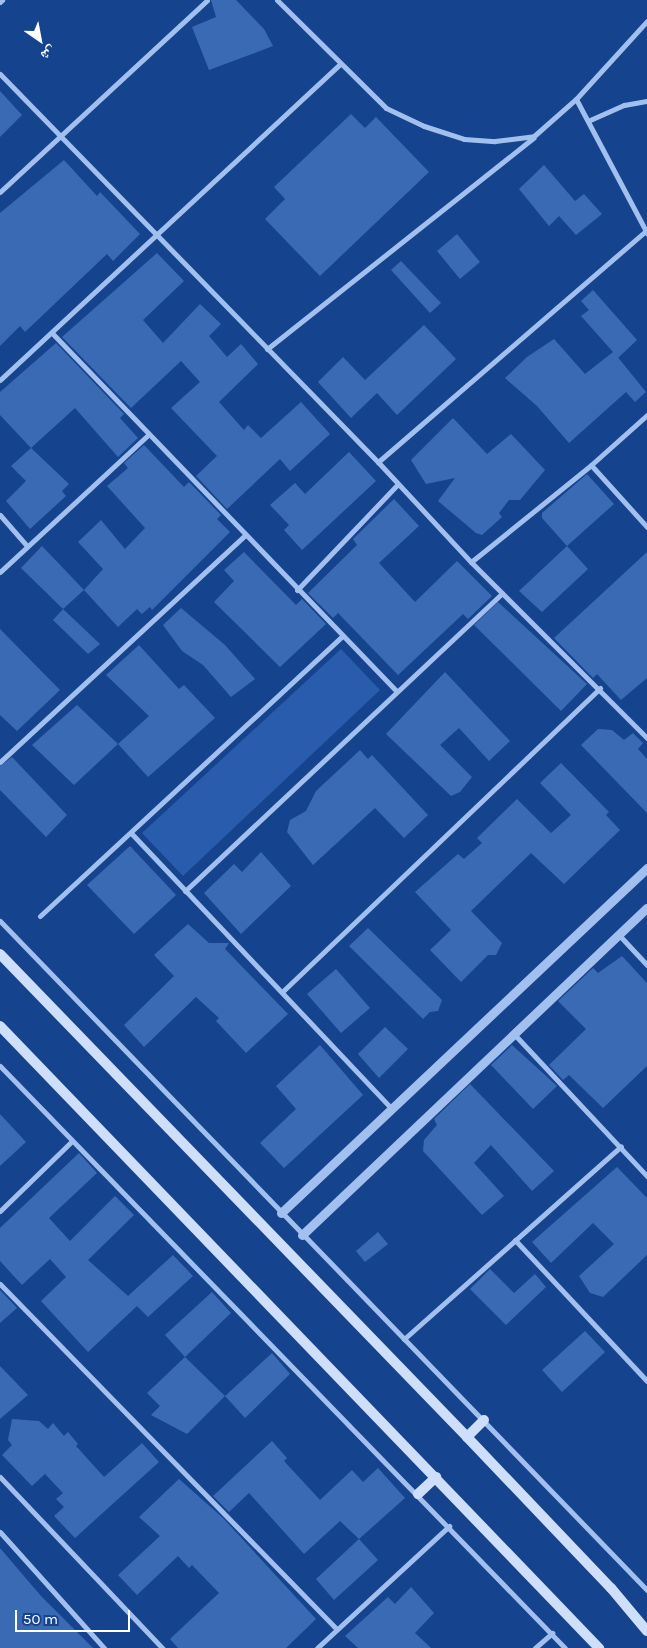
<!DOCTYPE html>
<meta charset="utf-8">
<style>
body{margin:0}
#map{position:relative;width:647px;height:1648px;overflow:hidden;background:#16438d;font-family:Karla,"Noto Naskh Arabic",sans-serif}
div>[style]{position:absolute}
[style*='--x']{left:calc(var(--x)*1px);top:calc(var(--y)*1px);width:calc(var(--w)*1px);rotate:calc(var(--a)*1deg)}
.green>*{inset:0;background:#295cac}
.building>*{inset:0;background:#3b6ab4}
.minor>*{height:5px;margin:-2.5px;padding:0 2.5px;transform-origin:2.5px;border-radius:2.5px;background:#a1c0ef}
.tertiary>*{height:9px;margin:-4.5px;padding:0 4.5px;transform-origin:4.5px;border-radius:4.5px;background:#a1c0ef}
.secondary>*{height:10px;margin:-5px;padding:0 5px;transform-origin:5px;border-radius:5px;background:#cfdffb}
span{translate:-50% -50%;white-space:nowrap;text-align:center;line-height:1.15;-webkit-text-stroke:4.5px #16438d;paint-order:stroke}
.north{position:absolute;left:15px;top:15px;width:50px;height:50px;-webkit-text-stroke:4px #16438d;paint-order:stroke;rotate:147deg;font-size:14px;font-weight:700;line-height:20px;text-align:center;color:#fff}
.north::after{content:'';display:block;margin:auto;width:18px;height:22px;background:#fff;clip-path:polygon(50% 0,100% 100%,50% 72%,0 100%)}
.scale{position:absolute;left:15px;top:1610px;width:115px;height:22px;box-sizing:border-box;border:2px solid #fff;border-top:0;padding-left:6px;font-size:15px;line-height:18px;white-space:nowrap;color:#fff;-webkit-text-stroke:4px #16438d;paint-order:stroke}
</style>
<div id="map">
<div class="green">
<div style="clip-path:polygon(341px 649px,380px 690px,183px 876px,142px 833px)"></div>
</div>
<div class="building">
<div style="clip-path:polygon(211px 0,236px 0,264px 29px,273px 46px,209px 70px,192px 27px,216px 17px)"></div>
<div style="clip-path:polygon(0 91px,22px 115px,0 137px)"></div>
<div style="clip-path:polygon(351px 114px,365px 128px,376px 117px,429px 172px,320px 276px,265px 219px,285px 199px,274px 187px)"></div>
<div style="clip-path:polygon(64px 160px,97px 196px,100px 192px,140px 234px,113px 261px,107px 254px,25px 332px,20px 326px,0 346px,0 213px)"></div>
<div style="clip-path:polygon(544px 165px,575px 201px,584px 194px,602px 214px,576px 235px,559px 216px,549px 226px,519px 189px)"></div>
<div style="clip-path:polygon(457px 234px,480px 262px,460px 279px,437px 251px)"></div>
<div style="clip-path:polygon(157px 253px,184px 281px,143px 320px,163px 343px,200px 304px,221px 324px,209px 336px,227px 357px,241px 344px,258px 364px,219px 402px,244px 430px,248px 425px,261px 438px,301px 402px,330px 434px,290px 471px,280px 459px,227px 509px,196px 476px,217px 456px,171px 408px,200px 382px,181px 361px,131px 408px,62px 337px)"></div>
<div style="clip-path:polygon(401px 261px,441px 303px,430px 313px,391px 270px)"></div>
<div style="clip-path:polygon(593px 290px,637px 340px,618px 358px,616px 355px,646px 392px,635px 402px,626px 392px,569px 443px,537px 406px,505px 378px,527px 357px,554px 339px,585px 374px,613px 352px,581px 316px,589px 310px,581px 301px)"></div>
<div style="clip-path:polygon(424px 325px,456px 359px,397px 415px,377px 393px,351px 418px,318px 382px,343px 357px,365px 380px)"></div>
<div style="clip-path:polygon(56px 343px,124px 414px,120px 418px,138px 438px,118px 457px,75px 408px,31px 448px,0 415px,0 392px)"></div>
<div style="clip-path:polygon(453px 418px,487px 454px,511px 434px,545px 470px,520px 500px,509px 500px,499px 513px,502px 517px,482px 535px,476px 533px,438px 501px,455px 478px,426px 484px,411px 460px)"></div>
<div style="clip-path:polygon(144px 445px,184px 487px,189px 482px,221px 515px,217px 519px,230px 532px,152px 610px,150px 607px,142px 614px,137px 609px,118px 627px,84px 590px,103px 569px,78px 542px,101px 520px,125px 549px,145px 528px,107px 486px,128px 468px,124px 463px)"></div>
<div style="clip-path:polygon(31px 448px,69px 484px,62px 491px,66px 496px,30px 529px,6px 501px,26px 481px,11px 466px)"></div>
<div style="clip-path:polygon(349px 452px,376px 481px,302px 550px,284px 530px,289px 525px,270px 505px,295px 483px,305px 494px)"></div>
<div style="clip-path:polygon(587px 474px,614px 504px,567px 546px,542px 518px,542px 513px)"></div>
<div style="clip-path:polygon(394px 499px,419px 526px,379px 563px,415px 602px,457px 561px,492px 596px,468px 619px,463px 614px,398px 675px,338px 613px,333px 618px,308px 593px,357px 545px,353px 539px)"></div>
<div style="clip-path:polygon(42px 546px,84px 590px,63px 609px,21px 568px)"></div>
<div style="clip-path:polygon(567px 546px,588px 569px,542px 612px,519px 591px)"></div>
<div style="clip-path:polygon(244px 552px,296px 605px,302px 599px,326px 624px,280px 667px,214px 602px,234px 581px,224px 570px)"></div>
<div style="clip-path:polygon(647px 552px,647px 678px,621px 700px,597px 674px,593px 678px,554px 638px)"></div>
<div style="clip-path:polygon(498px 602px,587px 684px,561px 711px,474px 625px)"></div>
<div style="clip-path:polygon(181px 608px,225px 645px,255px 679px,231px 697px,203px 665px,182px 651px,163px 625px)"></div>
<div style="clip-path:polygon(63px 609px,100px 644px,88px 654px,53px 620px)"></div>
<div style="clip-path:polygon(0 629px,60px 690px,17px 731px,0 715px)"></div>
<div style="clip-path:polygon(139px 645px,179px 689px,184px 685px,215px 718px,148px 777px,118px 744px,149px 716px,106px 675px)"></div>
<div style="clip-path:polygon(445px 672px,510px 741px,489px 761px,459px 728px,440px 745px,472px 777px,460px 792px,451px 796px,386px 734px)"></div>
<div style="clip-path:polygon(77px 705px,118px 744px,74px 785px,32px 745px)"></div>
<div style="clip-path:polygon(598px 729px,612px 730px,624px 740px,633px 733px,643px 743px,638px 749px,647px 759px,647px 813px,581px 745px)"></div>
<div style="clip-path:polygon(360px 750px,368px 759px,372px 755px,428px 815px,404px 838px,375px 808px,313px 865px,287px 832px,290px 820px,306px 811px,316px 791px)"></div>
<div style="clip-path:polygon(12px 757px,67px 815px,46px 837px,0 790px,0 766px)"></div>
<div style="clip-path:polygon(561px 763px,609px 812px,606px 815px,620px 830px,564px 884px,531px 853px,471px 911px,502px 943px,496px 955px,488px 955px,461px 982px,430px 950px,451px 930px,415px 892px,458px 854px,464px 859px,482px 843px,477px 838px,517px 799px,551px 833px,571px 815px,540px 783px)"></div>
<div style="clip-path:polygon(130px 846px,176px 895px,134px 934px,87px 885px)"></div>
<div style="clip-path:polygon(261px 852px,291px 886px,241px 934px,204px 893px,234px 864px,242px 872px)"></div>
<div style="clip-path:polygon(188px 924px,209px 943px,229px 943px,225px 949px,288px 1014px,246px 1053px,216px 1021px,219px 1018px,196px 997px,144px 1047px,124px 1025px,174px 976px,154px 955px)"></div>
<div style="clip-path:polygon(368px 928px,442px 1000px,438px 1011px,430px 1012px,423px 1019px,349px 946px)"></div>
<div style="clip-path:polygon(622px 956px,647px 983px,647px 1066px,603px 1108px,569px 1075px,563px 1080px,549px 1065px,586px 1029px,558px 1001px,593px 968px,598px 973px)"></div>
<div style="clip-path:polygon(336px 969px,370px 1008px,341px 1033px,307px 994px)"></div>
<div style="clip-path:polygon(385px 1027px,408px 1049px,379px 1078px,358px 1054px)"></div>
<div style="clip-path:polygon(320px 1045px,363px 1095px,284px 1168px,260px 1143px,296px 1109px,276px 1086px)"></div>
<div style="clip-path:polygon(512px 1045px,557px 1086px,533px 1109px,491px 1065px)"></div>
<div style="clip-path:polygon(470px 1084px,554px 1171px,532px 1191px,491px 1145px,474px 1163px,504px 1196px,482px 1215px,423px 1151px,424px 1140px,437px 1125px,434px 1119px)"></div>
<div style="clip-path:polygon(0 1114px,26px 1142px,0 1166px)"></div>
<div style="clip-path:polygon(79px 1153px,97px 1173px,49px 1218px,70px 1241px,115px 1196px,134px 1215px,88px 1260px,128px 1296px,173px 1255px,193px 1276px,148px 1317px,137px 1306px,88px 1352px,41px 1301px,66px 1277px,50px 1259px,22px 1285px,0 1261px,0 1228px)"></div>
<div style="clip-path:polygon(617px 1167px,647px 1198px,647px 1255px,603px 1297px,590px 1293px,579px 1276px,614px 1244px,593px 1223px,551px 1263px,532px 1242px)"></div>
<div style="clip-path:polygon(378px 1232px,388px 1244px,365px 1262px,356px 1251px)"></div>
<div style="clip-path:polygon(490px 1269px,514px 1293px,535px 1274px,546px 1287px,506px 1325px,470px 1289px)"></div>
<div style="clip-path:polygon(0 1290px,17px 1308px,0 1323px)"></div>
<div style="clip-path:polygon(212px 1292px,231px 1313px,185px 1357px,165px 1335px)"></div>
<div style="clip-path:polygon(585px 1331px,605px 1352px,562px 1392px,542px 1370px)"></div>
<div style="clip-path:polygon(272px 1353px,290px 1374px,245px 1418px,225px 1396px)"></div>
<div style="clip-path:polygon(185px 1357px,225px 1396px,187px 1434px,151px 1415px,160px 1406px,147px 1393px)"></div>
<div style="clip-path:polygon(0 1366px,28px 1395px,0 1419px)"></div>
<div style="clip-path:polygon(12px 1419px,39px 1421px,48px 1429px,53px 1423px,64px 1436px,68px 1432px,78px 1444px,76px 1446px,104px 1477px,142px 1443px,159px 1462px,75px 1538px,54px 1516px,64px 1507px,56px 1499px,63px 1493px,45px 1474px,32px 1486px,2px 1455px,12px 1445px,8px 1440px)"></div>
<div style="clip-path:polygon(272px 1441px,287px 1458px,284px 1461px,320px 1500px,352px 1470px,363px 1482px,378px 1468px,405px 1498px,359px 1539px,340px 1521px,304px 1554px,249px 1493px,229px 1512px,213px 1496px)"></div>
<div style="clip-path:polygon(179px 1479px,223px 1518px,316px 1619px,286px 1648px,178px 1648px,170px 1639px,219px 1593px,192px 1565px,189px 1568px,178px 1556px,137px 1595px,118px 1575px,160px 1536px,139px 1517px)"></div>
<div style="clip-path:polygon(359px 1539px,378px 1560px,334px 1600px,316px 1579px)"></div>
<div style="clip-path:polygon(0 1548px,41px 1596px,93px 1648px,0 1648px)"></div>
<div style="clip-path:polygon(411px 1587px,434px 1613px,415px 1633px,431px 1648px,358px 1648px,345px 1636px,388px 1597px,395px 1604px)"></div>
</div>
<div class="minor">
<div style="--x:277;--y:0;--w:153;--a:44.7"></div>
<div style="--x:386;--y:108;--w:42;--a:25.3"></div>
<div style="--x:424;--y:126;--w:42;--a:18"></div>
<div style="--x:464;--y:139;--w:31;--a:4"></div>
<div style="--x:495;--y:141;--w:39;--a:-7"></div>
<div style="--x:534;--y:136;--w:56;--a:-41.4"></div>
<div style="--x:576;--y:99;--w:105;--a:-47.7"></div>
<div style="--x:0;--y:2;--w:3;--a:-45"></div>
<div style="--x:0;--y:74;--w:542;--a:45.75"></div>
<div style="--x:378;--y:462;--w:137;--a:47.1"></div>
<div style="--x:471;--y:562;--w:249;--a:45"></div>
<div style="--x:576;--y:99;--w:152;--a:62.1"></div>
<div style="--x:590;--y:120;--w:37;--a:-24"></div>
<div style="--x:624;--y:105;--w:23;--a:-10"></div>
<div style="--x:0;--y:192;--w:282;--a:-42.8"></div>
<div style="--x:52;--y:333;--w:496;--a:46.1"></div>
<div style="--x:267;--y:349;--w:340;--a:-38.4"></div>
<div style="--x:0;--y:380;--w:464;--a:-42.9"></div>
<div style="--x:378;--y:462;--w:355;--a:-40.8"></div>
<div style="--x:591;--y:465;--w:84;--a:47.9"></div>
<div style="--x:0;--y:515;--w:41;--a:48.9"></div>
<div style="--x:471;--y:562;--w:154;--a:-38.9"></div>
<div style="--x:591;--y:465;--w:75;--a:-41.8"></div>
<div style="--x:0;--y:572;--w:202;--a:-42.8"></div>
<div style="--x:297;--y:590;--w:146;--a:-46.4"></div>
<div style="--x:0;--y:762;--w:334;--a:-42.8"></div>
<div style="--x:131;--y:833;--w:380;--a:46.6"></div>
<div style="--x:185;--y:891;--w:435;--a:-43.2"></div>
<div style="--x:40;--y:916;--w:410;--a:-42.8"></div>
<div style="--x:0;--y:921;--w:931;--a:45.96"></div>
<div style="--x:619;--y:935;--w:41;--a:47"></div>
<div style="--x:282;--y:992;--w:440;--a:-43.7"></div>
<div style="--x:514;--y:1034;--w:195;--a:46.9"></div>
<div style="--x:0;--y:1066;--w:811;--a:45.85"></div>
<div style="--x:0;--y:1211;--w:100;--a:-44.2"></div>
<div style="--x:515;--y:1240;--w:193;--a:46.9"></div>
<div style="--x:0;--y:1284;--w:482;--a:45.7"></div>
<div style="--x:404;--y:1339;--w:290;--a:-41.6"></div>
<div style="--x:0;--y:1477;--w:236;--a:46.5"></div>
<div style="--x:0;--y:1532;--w:156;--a:48.1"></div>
<div style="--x:317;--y:1648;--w:180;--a:-42.7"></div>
<div style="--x:535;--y:1648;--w:23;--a:-41"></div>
</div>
<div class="tertiary">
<div style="--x:281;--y:1213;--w:503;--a:-43.31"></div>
<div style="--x:302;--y:1235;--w:475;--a:-43.5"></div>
</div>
<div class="secondary">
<div style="--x:0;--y:954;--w:672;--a:45.96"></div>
<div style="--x:467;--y:1437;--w:209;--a:46.4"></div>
<div style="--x:611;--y:1588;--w:56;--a:50.1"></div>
<div style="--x:0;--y:1026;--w:864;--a:46.08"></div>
<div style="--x:467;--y:1437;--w:24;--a:-45"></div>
<div style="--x:418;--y:1494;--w:25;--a:-43"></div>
</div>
<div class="north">ش</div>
<div class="scale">50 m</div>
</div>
